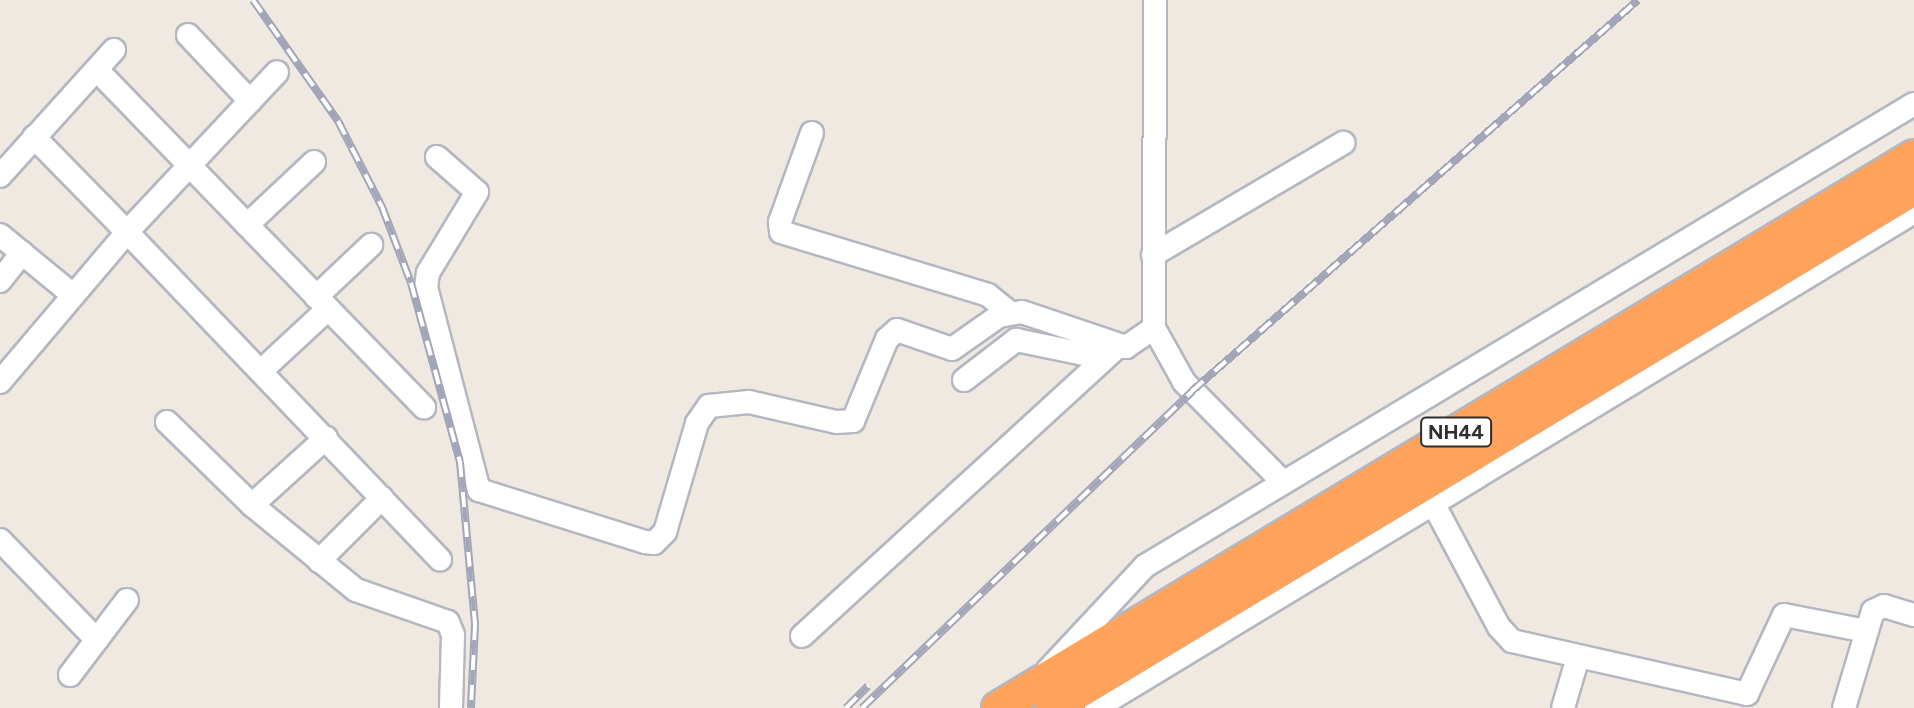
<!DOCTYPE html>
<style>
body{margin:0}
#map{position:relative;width:1914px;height:708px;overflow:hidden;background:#efe9e1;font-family:Figtree,sans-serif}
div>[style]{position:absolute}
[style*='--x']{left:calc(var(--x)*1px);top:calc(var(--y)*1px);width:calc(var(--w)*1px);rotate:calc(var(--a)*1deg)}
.roads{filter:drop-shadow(2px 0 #b4b7c1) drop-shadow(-2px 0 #b4b7c1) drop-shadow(0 2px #b4b7c1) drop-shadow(0 -2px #b4b7c1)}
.minor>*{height:22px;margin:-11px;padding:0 11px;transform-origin:11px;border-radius:11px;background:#fff}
.highway>*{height:32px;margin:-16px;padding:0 16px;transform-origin:16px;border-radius:16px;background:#ffa35c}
.rail>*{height:8px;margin-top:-4px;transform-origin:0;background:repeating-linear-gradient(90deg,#fff 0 15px,#a3a6b8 0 30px);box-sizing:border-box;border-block:2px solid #a3a6b8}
span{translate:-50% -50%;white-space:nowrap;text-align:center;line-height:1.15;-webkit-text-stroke:7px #fff;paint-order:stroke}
.shield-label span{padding:2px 6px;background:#fff;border:2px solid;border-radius:6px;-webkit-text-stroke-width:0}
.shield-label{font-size:20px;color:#2e2e2e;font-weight:700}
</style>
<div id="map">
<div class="roads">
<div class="minor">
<div style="--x:1155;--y:0;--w:328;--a:90.2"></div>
<div style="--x:1154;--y:328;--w:62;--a:60.9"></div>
<div style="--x:1184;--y:382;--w:141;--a:45.3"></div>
<div style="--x:188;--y:35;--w:91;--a:46.8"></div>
<div style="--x:97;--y:70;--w:470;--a:45.9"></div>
<div style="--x:812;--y:133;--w:95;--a:109.8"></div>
<div style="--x:780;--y:222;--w:10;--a:84"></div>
<div style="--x:781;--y:232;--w:216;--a:16.9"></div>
<div style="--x:988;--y:295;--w:27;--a:39"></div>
<div style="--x:34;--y:137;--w:133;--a:45.6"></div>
<div style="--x:127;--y:232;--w:219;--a:-46.8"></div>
<div style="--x:437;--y:157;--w:53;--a:41.2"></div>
<div style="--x:477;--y:192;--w:95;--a:121.2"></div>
<div style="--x:428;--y:273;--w:14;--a:98"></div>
<div style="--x:426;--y:287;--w:210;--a:75.4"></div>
<div style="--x:479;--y:490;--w:174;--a:17.4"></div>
<div style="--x:645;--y:542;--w:9;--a:6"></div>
<div style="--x:654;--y:543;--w:16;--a:-45"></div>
<div style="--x:665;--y:532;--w:114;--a:-73.6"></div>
<div style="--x:697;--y:423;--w:21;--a:-55"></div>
<div style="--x:709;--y:406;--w:40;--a:-5.7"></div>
<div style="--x:749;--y:402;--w:89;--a:12.9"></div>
<div style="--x:836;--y:422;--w:17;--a:-3"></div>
<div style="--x:853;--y:421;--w:89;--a:-67.5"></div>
<div style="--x:887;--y:339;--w:13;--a:-42"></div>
<div style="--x:897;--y:330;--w:58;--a:19.1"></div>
<div style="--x:952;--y:349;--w:57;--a:-35.1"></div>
<div style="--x:999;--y:316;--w:23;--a:-10"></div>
<div style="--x:1022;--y:312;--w:110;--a:18.6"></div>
<div style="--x:1126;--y:347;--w:34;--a:-34"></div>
<div style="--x:0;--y:176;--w:170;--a:-47.9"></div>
<div style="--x:247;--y:225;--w:92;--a:-43.2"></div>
<div style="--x:0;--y:235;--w:94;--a:39.4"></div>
<div style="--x:1153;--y:255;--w:221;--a:-30.5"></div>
<div style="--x:0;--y:281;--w:36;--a:-52"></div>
<div style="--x:316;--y:297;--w:76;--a:-43.4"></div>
<div style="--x:261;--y:371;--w:91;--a:-42.8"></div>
<div style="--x:964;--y:380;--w:66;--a:-37.6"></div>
<div style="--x:1016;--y:340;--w:89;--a:11.7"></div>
<div style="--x:0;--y:382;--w:197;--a:-49.7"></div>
<div style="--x:127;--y:232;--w:453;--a:46.3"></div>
<div style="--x:167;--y:422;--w:119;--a:44.3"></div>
<div style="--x:252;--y:505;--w:100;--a:-42.2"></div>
<div style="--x:1433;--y:503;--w:140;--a:62"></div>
<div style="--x:1499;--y:627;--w:19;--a:47"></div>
<div style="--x:1512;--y:641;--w:241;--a:12.7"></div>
<div style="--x:1747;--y:694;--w:87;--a:-64.9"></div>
<div style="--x:1784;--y:615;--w:84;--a:11"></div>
<div style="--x:252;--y:505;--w:134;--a:39.3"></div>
<div style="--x:356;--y:590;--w:97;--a:19.2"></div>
<div style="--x:448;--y:622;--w:14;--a:69"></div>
<div style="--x:453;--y:635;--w:73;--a:91.6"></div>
<div style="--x:0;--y:540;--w:139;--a:45.9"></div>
<div style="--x:319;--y:561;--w:89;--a:-45"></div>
<div style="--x:802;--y:636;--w:430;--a:-42.5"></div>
<div style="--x:1048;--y:670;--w:142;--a:-47"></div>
<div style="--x:1145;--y:566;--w:897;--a:-31"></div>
<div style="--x:70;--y:675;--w:94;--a:-52.8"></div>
<div style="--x:1096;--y:708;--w:957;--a:-31.23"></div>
<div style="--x:1563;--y:708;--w:53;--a:-73.6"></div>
<div style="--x:1844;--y:708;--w:101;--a:-73.4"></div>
<div style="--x:1873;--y:611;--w:12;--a:-24"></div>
<div style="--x:1884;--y:606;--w:31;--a:17"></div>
</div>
<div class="highway">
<div style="--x:998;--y:708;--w:1069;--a:-31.07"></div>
<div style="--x:1052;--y:708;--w:1006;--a:-31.05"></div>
</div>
</div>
<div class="rail">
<div style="--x:253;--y:0;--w:148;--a:54.9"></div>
<div style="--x:338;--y:121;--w:97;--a:62.9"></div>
<div style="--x:382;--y:207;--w:81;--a:69.1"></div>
<div style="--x:411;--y:283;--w:186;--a:74.7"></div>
<div style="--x:460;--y:462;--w:164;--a:84.7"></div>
<div style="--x:475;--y:625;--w:83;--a:92.8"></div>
<div style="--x:846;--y:708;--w:31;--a:-45"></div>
<div style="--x:862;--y:708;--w:458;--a:-43.8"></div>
<div style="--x:1192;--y:391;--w:593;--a:-41.24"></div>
</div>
<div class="shield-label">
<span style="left:1456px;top:432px">NH44</span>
</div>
</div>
